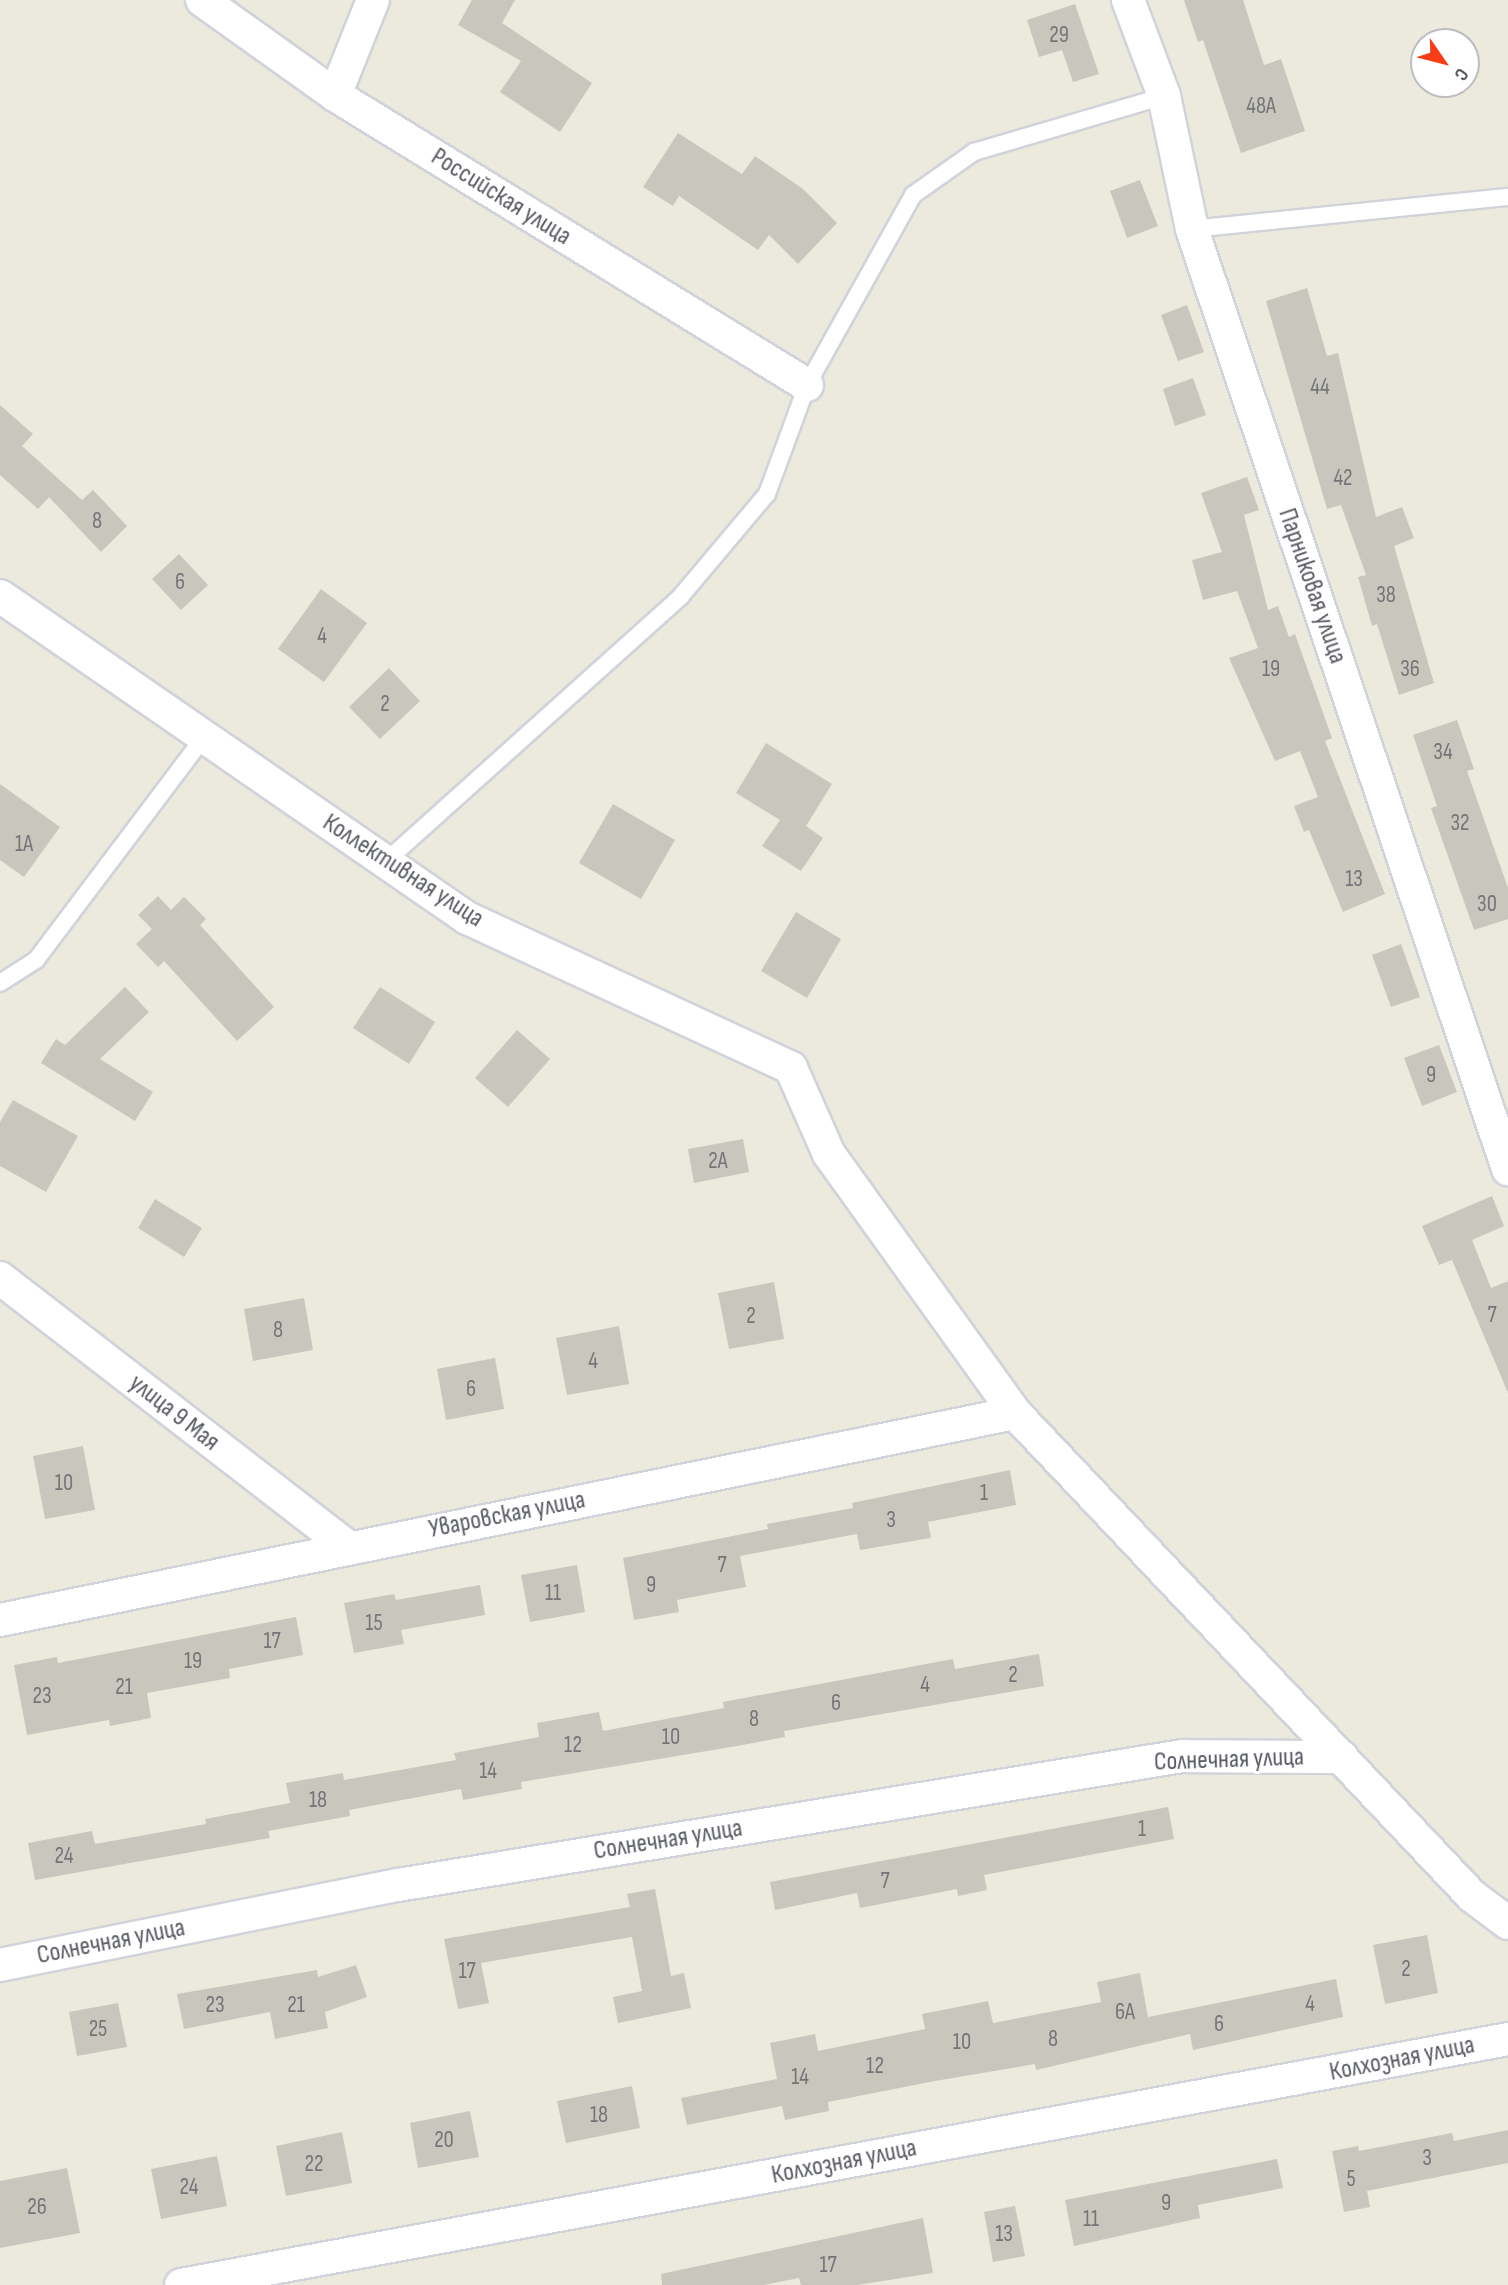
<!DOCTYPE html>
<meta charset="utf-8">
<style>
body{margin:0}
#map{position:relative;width:1508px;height:2285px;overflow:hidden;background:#eceadd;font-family:"Sofia Sans Condensed",sans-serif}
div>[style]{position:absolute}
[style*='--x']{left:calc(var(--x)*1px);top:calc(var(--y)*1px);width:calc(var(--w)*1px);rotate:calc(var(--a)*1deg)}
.building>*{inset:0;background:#c9c7bd}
.roads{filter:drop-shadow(2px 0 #d1d3da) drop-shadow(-2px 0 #d1d3da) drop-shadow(0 2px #d1d3da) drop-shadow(0 -2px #d1d3da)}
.service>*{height:16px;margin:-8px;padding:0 8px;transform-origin:8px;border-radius:8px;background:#fff}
.minor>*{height:32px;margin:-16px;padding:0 16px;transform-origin:16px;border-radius:16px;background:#fff}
span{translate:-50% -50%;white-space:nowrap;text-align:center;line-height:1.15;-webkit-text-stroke:6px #fff;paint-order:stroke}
.number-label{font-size:23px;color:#747578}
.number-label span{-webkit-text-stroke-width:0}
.street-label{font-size:26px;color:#575a61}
.north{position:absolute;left:1410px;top:28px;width:70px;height:70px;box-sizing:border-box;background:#fff;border:2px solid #bcbdc0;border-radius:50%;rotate:125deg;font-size:19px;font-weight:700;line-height:28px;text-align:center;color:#575a61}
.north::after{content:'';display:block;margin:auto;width:24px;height:32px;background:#f93e17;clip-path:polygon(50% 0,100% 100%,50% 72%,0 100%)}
</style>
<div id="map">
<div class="building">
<div style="clip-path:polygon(472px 0,515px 0,502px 23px,592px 83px,560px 132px,500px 92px,521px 61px,458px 25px)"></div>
<div style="clip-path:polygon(1184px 0,1243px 0,1264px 65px,1281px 59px,1305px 131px,1241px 153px,1203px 40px,1198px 42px)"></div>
<div style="clip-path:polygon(1075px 4px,1099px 74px,1073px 82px,1062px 50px,1039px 57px,1027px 20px)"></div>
<div style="clip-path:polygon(678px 133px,742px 174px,755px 156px,803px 189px,837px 223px,798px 264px,769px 235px,758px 250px,679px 196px,673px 206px,643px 187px)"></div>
<div style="clip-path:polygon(1140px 180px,1158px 226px,1127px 238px,1110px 191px)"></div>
<div style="clip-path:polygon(1307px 288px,1327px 356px,1338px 353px,1376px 517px,1402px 507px,1414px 538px,1394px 546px,1434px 683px,1399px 695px,1377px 624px,1372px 626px,1358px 577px,1366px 575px,1341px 505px,1327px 509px,1266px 301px)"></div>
<div style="clip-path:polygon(1187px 305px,1204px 352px,1178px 361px,1161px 315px)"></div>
<div style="clip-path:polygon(1193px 378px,1206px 415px,1175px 426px,1163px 389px)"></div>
<div style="clip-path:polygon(0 405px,33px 434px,22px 446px,82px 500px,93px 490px,127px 526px,101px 552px,49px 497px,38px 509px,0 475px)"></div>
<div style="clip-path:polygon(1247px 477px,1259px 510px,1244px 515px,1268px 610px,1278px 606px,1289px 637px,1295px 634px,1332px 738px,1325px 741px,1385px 894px,1343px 912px,1309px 830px,1304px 832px,1294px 806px,1318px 797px,1300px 751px,1275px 761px,1229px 658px,1258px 648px,1237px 591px,1203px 600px,1192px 560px,1222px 552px,1201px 493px)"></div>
<div style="clip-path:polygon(179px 554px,208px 585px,181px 610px,152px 579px)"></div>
<div style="clip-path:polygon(321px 589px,367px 623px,324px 682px,278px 649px)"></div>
<div style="clip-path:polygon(389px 668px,420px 701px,380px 739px,349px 707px)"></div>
<div style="clip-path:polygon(1457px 720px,1474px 769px,1467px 771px,1508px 888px,1508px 919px,1474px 930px,1431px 808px,1437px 806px,1413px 735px)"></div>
<div style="clip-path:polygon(766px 743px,832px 784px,806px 826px,823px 838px,801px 871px,762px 846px,780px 820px,736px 793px)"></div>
<div style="clip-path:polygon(0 784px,60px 827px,24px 877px,0 860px)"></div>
<div style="clip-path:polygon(613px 804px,675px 840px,641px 899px,579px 863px)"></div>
<div style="clip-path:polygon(158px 896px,171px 910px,184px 897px,206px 919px,200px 925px,274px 1007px,237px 1041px,164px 961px,158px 967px,136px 944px,152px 929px,138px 915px)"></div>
<div style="clip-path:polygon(796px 912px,841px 939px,807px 998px,761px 971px)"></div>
<div style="clip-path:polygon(1401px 944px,1420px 997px,1391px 1007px,1372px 955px)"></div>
<div style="clip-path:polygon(125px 987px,149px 1012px,100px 1059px,153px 1092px,135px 1121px,41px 1063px,56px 1039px,65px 1045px)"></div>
<div style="clip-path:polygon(380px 987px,435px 1022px,409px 1064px,353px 1028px)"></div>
<div style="clip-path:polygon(517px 1030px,550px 1059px,508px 1107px,475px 1078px)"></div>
<div style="clip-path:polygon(1439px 1045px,1457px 1092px,1422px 1106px,1404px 1058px)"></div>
<div style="clip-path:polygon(13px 1100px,78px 1136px,46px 1192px,0 1166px,0 1122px)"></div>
<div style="clip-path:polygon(743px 1139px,749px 1172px,694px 1183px,688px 1149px)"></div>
<div style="clip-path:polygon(1492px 1196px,1504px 1226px,1472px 1240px,1491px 1288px,1508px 1281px,1508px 1393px,1452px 1260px,1439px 1265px,1422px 1226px)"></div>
<div style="clip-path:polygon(155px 1199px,202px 1228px,184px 1257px,138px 1228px)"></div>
<div style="clip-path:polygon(774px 1282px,784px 1339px,729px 1349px,718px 1293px)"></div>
<div style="clip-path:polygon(304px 1298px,313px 1350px,253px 1361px,244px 1309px)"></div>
<div style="clip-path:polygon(619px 1326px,629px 1384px,567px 1395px,556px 1338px)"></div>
<div style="clip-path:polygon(495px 1358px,504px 1409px,446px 1420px,437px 1369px)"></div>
<div style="clip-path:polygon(83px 1446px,95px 1510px,45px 1519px,33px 1456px)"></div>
<div style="clip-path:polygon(1010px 1470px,1016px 1505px,928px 1522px,931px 1538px,860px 1550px,857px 1534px,740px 1556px,746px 1587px,677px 1600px,679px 1612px,634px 1620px,623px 1558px,768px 1529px,767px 1524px,853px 1508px,852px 1503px)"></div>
<div style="clip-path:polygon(577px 1565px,585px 1612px,530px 1622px,521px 1575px)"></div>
<div style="clip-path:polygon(480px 1585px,485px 1615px,401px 1630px,404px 1644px,354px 1653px,344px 1603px,394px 1594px,396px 1600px)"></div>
<div style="clip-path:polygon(296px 1617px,303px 1655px,229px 1669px,230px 1678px,147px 1693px,151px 1718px,110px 1726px,109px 1720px,27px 1735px,14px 1665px,57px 1657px,58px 1663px)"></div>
<div style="clip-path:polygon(1039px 1654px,1044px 1686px,784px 1731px,785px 1737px,731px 1747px,521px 1782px,522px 1789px,463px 1800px,461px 1789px,349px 1810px,350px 1816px,268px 1831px,270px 1838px,35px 1880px,28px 1843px,92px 1831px,95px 1844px,206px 1824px,205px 1819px,290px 1803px,286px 1783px,343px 1773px,344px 1780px,456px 1760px,454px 1753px,539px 1737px,537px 1723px,599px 1712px,603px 1731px,724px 1708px,723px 1702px,953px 1659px,955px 1669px)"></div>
<div style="clip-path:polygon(1168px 1807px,1174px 1839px,984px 1875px,987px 1890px,958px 1896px,957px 1889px,860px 1908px,857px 1893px,775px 1910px,770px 1882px)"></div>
<div style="clip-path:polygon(655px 1889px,671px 1976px,684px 1973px,691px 2008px,618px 2023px,613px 1997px,642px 1991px,632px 1937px,481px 1963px,489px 2003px,458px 2009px,444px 1939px,630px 1907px,627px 1894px)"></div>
<div style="clip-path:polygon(1427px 1935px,1438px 1993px,1385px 2004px,1373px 1945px)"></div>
<div style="clip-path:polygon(356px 1965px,367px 1997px,325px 2012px,328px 2028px,275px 2039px,270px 2012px,184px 2029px,177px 1994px,317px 1970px,318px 1977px)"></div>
<div style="clip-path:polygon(1140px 1973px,1148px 2017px,1336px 1979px,1343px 2017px,1193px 2050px,1190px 2034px,1036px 2070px,1035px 2064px,935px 2081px,828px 2102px,829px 2111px,785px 2120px,782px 2106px,687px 2125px,681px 2098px,777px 2079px,770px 2043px,815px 2034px,818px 2051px,925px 2029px,922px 2014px,988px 2001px,993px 2023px,1101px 2002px,1097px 1982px)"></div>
<div style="clip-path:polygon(118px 2003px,127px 2047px,77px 2056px,69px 2012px)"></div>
<div style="clip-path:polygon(632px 2086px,640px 2128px,566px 2143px,557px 2101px)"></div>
<div style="clip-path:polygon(470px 2111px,479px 2157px,418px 2168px,410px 2123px)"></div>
<div style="clip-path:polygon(1508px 2130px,1508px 2163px,1367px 2191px,1370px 2207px,1344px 2212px,1332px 2151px,1358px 2146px,1359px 2151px,1452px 2133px,1454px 2141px)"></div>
<div style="clip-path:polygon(342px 2132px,352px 2183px,286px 2196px,276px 2146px)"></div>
<div style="clip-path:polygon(217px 2156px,227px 2206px,161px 2219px,151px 2169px)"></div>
<div style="clip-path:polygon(1277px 2159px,1283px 2188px,1198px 2205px,1200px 2218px,1074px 2246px,1065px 2200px)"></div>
<div style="clip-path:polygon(67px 2168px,80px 2233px,0 2248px,0 2181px)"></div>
<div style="clip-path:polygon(1015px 2206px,1025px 2256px,993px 2262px,984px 2212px)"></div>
<div style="clip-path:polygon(923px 2218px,933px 2273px,857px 2285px,801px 2285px,799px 2278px,764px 2285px,662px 2285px,661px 2274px)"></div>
</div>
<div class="roads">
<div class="service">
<div style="--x:1192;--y:229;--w:318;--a:-5.8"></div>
<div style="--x:385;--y:862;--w:398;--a:-41.9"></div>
<div style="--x:681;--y:596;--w:133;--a:-49.9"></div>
<div style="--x:767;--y:494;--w:116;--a:-69.8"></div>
<div style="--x:807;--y:385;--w:218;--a:-60.8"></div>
<div style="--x:913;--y:195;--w:75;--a:-35.2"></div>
<div style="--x:974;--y:152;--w:198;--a:-16.4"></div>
<div style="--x:0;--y:983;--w:43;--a:-32.6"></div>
<div style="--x:36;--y:960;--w:278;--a:-53"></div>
</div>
<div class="minor">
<div style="--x:202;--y:0;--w:163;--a:35.5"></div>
<div style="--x:335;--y:95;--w:554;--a:31.57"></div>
<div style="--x:1128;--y:0;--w:103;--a:69.4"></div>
<div style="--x:1164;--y:96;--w:136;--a:78.1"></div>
<div style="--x:1192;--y:229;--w:992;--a:71.42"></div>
<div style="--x:335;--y:95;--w:102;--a:-68.2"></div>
<div style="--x:0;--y:596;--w:567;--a:34.59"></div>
<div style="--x:467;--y:918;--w:357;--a:24.8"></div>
<div style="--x:791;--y:1068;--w:94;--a:66.2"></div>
<div style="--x:829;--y:1154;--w:319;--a:54.3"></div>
<div style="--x:1015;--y:1413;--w:665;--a:46.58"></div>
<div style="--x:1472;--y:1896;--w:45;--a:36.9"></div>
<div style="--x:0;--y:1278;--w:440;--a:37.7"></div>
<div style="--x:0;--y:1620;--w:1036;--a:-11.53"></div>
<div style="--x:0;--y:1965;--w:406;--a:-11.4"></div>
<div style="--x:398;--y:1885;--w:795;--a:-9.34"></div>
<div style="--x:1182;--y:1756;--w:160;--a:0.4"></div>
<div style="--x:181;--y:2285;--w:1350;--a:-10.5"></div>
</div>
</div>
<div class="number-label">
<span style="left:1059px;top:35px">29</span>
<span style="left:1261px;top:106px">48А</span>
<span style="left:1320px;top:387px">44</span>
<span style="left:1343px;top:478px">42</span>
<span style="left:97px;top:521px">8</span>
<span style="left:180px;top:582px">6</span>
<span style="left:1386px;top:595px">38</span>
<span style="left:322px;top:636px">4</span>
<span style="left:1271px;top:669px">19</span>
<span style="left:1410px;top:669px">36</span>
<span style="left:385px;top:704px">2</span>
<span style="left:1443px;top:752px">34</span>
<span style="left:1460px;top:823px">32</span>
<span style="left:24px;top:844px">1А</span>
<span style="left:1354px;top:879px">13</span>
<span style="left:1487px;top:904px">30</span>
<span style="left:1431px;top:1075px">9</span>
<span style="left:718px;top:1161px">2А</span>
<span style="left:1492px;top:1315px">7</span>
<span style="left:751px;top:1316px">2</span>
<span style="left:278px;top:1330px">8</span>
<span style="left:593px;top:1361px">4</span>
<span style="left:471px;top:1389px">6</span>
<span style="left:64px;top:1483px">10</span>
<span style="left:984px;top:1493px">1</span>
<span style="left:891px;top:1520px">3</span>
<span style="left:722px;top:1565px">7</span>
<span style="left:651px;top:1585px">9</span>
<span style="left:553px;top:1593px">11</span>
<span style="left:374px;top:1623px">15</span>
<span style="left:272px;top:1641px">17</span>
<span style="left:193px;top:1661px">19</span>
<span style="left:1013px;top:1675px">2</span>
<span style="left:925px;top:1685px">4</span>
<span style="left:124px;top:1687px">21</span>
<span style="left:42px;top:1696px">23</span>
<span style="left:836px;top:1703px">6</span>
<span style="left:754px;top:1719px">8</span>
<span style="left:671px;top:1737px">10</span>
<span style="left:573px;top:1745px">12</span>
<span style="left:488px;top:1771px">14</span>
<span style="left:318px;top:1800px">18</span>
<span style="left:1142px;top:1829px">1</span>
<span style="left:64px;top:1856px">24</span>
<span style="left:885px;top:1881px">7</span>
<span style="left:1406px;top:1969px">2</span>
<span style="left:467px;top:1971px">17</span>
<span style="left:1310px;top:2004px">4</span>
<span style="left:215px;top:2005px">23</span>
<span style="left:296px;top:2005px">21</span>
<span style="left:1125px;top:2012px">6А</span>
<span style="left:1219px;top:2024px">6</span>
<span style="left:98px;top:2029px">25</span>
<span style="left:1053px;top:2039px">8</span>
<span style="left:962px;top:2042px">10</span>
<span style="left:875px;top:2066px">12</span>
<span style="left:800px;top:2077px">14</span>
<span style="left:599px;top:2115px">18</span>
<span style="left:444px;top:2140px">20</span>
<span style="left:1427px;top:2158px">3</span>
<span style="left:314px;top:2164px">22</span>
<span style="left:1351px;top:2179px">5</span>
<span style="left:189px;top:2187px">24</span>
<span style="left:1166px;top:2203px">9</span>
<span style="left:37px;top:2207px">26</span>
<span style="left:1091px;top:2219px">11</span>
<span style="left:1004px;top:2234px">13</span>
<span style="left:828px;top:2265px">17</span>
</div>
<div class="street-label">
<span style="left:501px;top:197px;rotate:32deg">Российская улица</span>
<span style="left:1312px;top:586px;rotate:71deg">Парниковая улица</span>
<span style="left:403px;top:871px;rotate:33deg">Коллективная улица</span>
<span style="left:174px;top:1413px;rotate:38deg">улица 9 Мая</span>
<span style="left:507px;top:1515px;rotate:-11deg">Уваровская улица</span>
<span style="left:1229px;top:1760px;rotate:-2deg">Солнечная улица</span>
<span style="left:668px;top:1840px;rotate:-9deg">Солнечная улица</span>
<span style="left:111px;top:1942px;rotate:-11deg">Солнечная улица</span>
<span style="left:1402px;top:2059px;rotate:-11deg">Колхозная улица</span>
<span style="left:844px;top:2162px;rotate:-11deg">Колхозная улица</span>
</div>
<div class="north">С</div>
</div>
